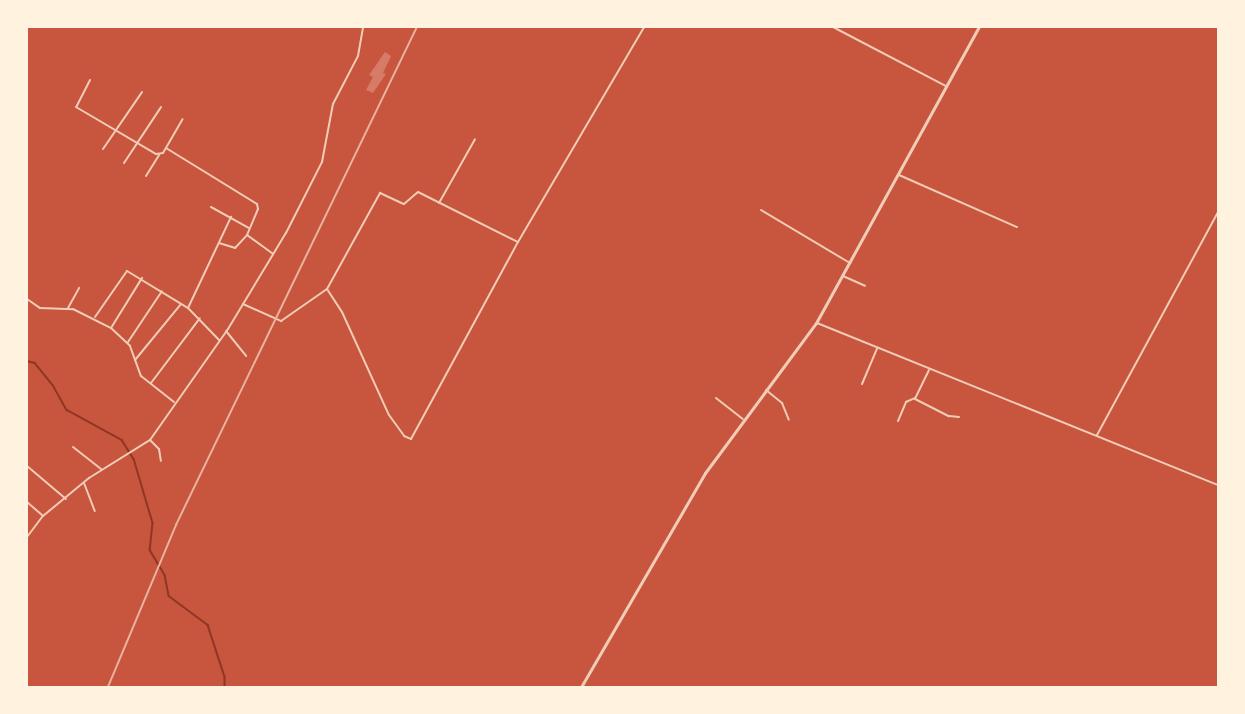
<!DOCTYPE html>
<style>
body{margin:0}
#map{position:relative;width:1245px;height:714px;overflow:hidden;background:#c8553d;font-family:"DejaVu Sans",sans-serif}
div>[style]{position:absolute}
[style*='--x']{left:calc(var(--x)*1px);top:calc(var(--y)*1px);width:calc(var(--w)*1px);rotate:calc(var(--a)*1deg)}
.stream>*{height:1.5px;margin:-0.75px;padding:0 0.75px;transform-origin:0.75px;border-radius:0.75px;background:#8f3625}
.building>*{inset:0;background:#d67c66}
.minor>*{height:2px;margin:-1px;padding:0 1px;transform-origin:1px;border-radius:1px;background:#f1ccb7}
.tertiary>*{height:3px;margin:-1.5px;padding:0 1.5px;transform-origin:1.5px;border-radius:1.5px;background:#f1ccb7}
.rail>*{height:1.5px;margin:-0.75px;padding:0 0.75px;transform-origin:0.75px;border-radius:0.75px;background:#e9b49f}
span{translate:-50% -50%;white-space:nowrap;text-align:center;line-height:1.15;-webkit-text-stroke:6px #fff3e0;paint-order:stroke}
.frame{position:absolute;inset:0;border:28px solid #fff3e0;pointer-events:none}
</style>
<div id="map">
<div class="stream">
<div style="--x:27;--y:361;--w:8;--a:14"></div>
<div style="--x:35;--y:363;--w:28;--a:51"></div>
<div style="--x:53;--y:385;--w:29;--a:61"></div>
<div style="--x:67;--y:410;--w:63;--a:28.6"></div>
<div style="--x:122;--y:440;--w:22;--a:58"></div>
<div style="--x:134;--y:459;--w:67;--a:73.5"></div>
<div style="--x:153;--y:523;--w:27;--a:96"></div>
<div style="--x:150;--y:550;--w:29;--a:59"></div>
<div style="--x:165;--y:575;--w:21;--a:79"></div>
<div style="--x:169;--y:596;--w:49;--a:36.6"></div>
<div style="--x:208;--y:625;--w:55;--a:71.9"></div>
<div style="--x:225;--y:677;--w:10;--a:90"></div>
</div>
<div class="building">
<div style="clip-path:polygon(385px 52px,391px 56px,383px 73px,386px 74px,373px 93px,366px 90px,373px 77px,369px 75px)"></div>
</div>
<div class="minor">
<div style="--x:833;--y:27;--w:127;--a:27.6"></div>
<div style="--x:90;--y:80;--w:30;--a:117"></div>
<div style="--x:76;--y:107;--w:93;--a:30.4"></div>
<div style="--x:156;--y:154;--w:7;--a:-8"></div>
<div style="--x:163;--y:153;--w:39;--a:-60"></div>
<div style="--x:166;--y:148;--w:107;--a:31.6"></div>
<div style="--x:257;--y:204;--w:5;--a:79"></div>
<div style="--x:258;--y:209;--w:28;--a:113"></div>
<div style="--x:247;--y:235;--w:32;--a:36"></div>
<div style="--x:103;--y:149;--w:69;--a:-55.6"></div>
<div style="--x:124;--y:163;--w:67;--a:-56.5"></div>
<div style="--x:899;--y:175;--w:129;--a:23.8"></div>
<div style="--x:146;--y:176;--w:25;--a:-58"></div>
<div style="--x:439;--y:203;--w:73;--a:-60.6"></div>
<div style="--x:211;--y:207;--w:43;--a:28.9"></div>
<div style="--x:761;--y:210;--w:104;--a:30.8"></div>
<div style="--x:219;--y:243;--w:17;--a:17"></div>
<div style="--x:235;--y:248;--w:18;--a:-47"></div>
<div style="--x:843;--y:276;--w:24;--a:24"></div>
<div style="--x:327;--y:289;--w:27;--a:57"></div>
<div style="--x:342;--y:312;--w:113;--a:65.5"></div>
<div style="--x:389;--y:415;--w:26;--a:54"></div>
<div style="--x:404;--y:436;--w:8;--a:23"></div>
<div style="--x:411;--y:439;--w:224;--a:-61.5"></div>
<div style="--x:518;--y:242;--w:249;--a:-59.6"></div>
<div style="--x:27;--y:299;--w:16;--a:35"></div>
<div style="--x:40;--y:308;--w:33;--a:2"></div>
<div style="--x:73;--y:309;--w:42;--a:26.6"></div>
<div style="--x:111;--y:328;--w:26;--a:43"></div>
<div style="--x:130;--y:346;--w:32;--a:70"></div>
<div style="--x:141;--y:376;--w:42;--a:38.2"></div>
<div style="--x:243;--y:304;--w:42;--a:24.1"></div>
<div style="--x:281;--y:321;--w:56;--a:-34.8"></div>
<div style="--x:327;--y:289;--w:110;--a:-61.1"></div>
<div style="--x:380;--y:193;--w:26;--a:25"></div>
<div style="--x:404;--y:204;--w:18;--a:-41"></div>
<div style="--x:418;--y:192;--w:112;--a:26.6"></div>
<div style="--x:68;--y:308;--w:23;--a:-61"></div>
<div style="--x:188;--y:308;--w:101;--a:-64.7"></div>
<div style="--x:95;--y:317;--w:56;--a:-55.2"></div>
<div style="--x:127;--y:271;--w:71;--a:31.2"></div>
<div style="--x:188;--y:308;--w:45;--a:45.9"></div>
<div style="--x:817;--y:323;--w:432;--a:22"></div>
<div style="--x:111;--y:328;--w:59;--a:-58.2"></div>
<div style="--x:226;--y:331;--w:32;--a:51"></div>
<div style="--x:128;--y:342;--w:61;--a:-56.3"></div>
<div style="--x:135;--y:360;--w:72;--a:-50.6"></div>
<div style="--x:929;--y:370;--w:32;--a:116"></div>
<div style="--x:915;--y:399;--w:38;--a:27"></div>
<div style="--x:949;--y:416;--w:10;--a:6"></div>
<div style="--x:151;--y:383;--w:81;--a:-53"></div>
<div style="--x:862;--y:384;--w:39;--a:-67"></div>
<div style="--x:766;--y:390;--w:21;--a:39"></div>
<div style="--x:782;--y:403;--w:18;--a:68"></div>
<div style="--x:716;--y:398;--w:34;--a:38"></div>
<div style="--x:898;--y:421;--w:21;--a:-67"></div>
<div style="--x:906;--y:402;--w:10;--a:-24"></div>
<div style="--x:1097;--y:435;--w:254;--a:-61.5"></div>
<div style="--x:150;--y:440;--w:13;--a:45"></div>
<div style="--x:159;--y:449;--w:12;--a:81"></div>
<div style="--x:73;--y:447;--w:36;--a:38"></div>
<div style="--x:27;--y:466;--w:51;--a:40.2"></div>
<div style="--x:84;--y:483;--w:30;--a:69"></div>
<div style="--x:27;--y:502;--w:21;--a:41"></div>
<div style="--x:27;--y:537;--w:26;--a:-53"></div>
<div style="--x:43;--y:516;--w:60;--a:-39.6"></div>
<div style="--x:89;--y:478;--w:72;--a:-31.9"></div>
<div style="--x:150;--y:440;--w:136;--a:-54.9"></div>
<div style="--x:228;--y:329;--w:112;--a:-58.9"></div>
<div style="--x:286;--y:233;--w:80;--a:-63.1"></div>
<div style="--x:322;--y:162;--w:59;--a:-79.3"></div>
<div style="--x:333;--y:104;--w:54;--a:-62.5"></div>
<div style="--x:358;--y:56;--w:29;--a:-80"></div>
</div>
<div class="tertiary">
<div style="--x:581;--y:687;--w:247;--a:-59.9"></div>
<div style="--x:705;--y:473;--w:187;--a:-53.5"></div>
<div style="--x:816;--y:323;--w:338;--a:-61.2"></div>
</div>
<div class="rail">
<div style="--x:108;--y:687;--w:176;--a:-67.2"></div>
<div style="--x:176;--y:525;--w:553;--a:-64.18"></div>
</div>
<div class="frame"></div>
</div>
